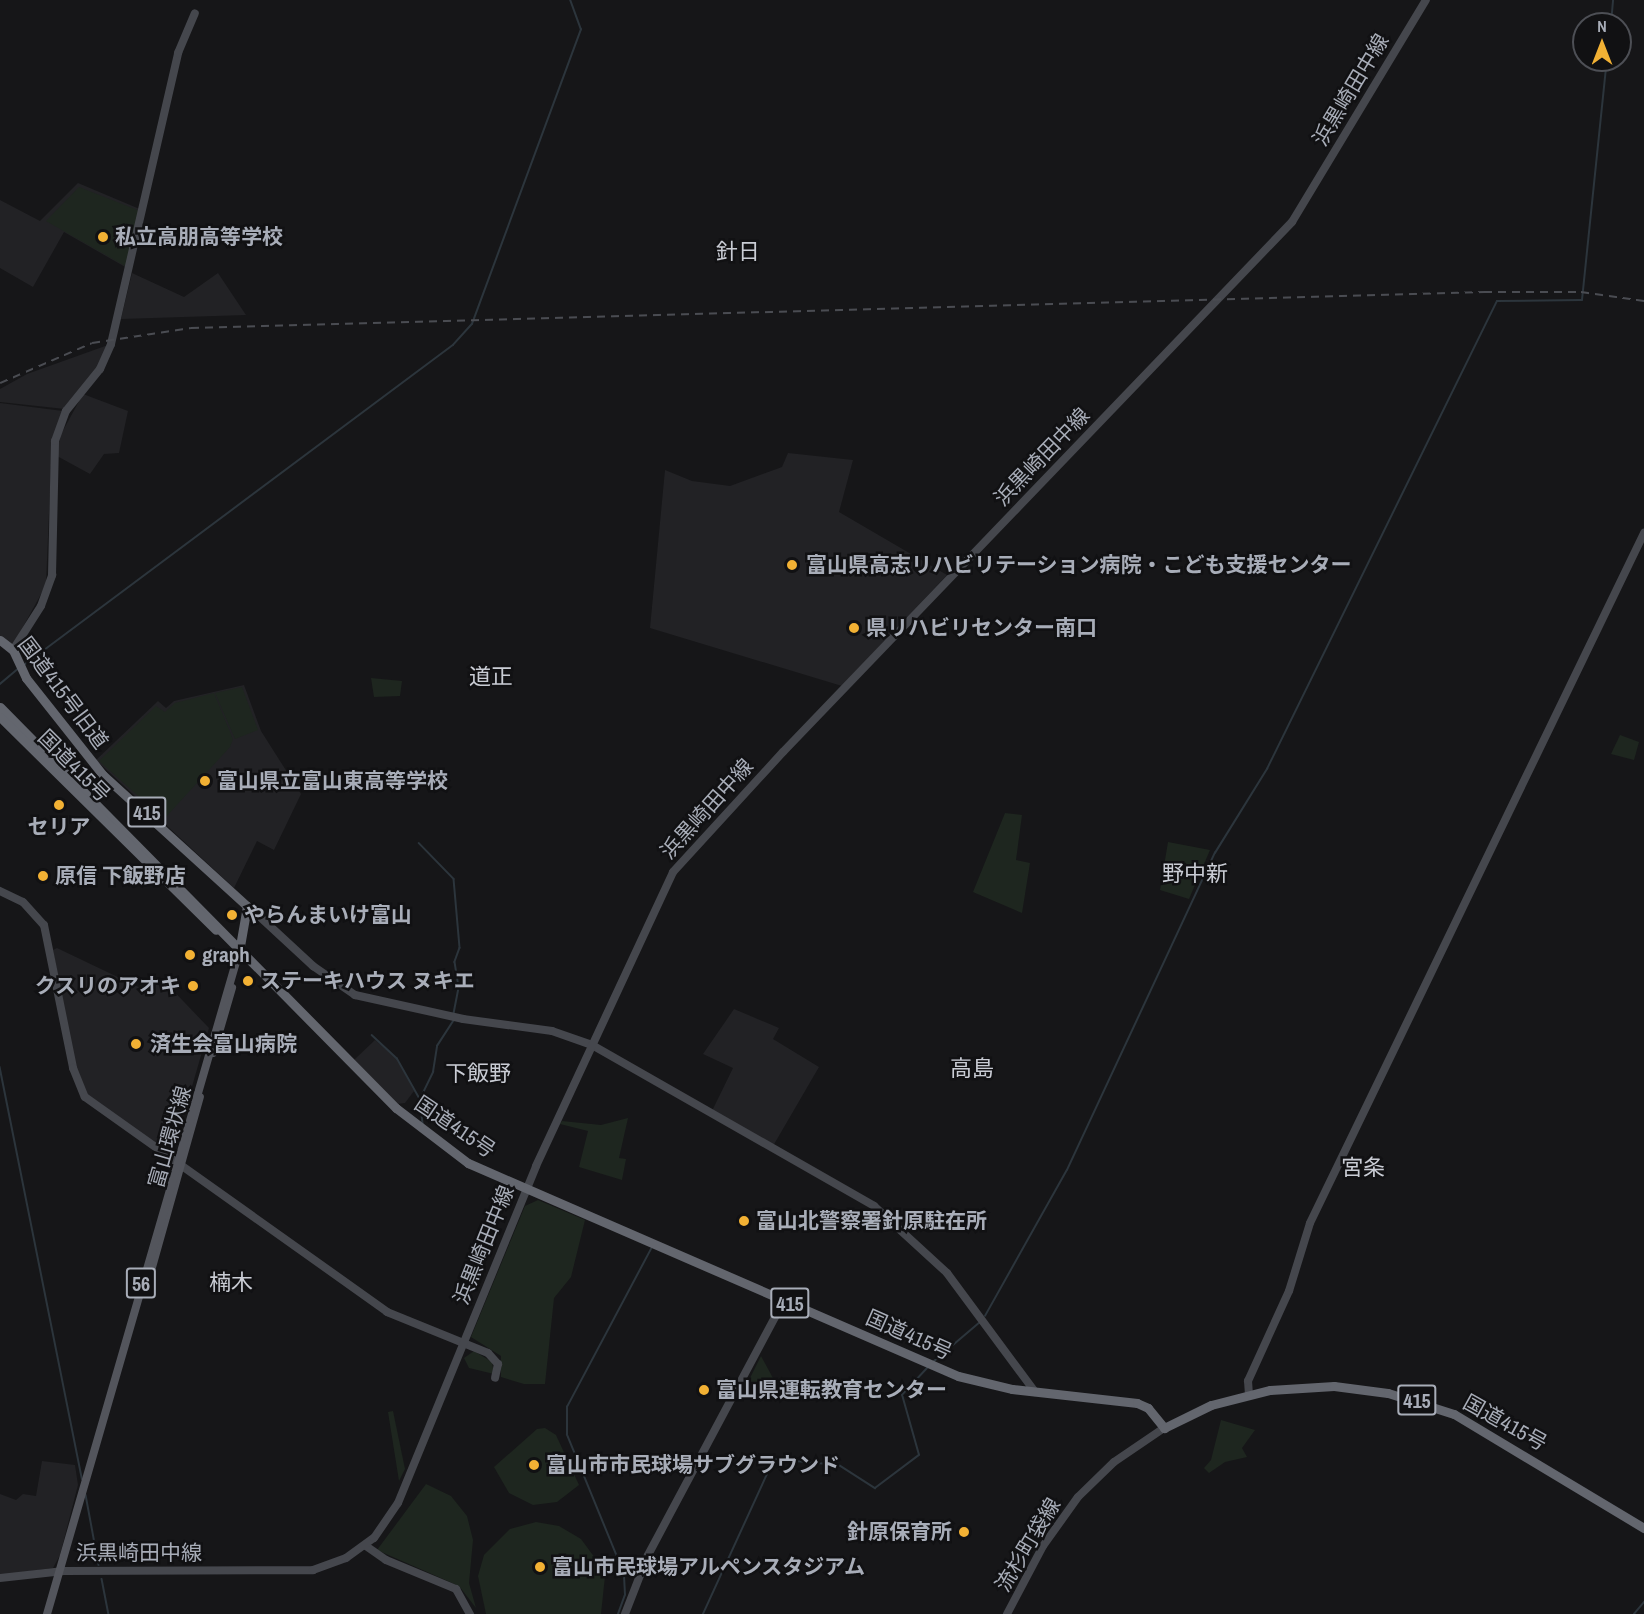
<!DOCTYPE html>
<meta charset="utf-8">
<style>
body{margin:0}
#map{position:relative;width:1644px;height:1614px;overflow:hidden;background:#161618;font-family:"Archivo Narrow","Noto Sans JP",sans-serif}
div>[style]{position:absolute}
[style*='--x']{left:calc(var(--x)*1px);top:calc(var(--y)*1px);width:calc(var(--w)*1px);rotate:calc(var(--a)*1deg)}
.built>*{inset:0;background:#222225}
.green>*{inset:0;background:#1e261f}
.stream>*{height:1.5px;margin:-0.75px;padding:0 0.75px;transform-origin:0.75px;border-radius:0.75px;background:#2c353c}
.secondary>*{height:8px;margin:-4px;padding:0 4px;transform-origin:4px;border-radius:4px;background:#45474d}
.primary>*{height:8px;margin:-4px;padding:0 4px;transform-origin:4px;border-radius:4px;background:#53555c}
.highway>*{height:9px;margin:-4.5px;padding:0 4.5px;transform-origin:4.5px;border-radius:4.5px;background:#63666e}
.rail>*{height:1.5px;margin-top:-0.75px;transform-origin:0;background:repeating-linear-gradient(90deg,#4a4c52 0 8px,transparent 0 14px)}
.dots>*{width:16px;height:16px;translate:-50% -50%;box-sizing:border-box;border:3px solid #111113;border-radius:50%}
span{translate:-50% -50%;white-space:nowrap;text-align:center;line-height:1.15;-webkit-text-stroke:5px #111113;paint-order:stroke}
.shield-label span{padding:2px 4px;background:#111113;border:2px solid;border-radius:4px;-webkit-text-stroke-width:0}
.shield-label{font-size:20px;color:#a8adb8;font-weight:700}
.street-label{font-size:21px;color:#a8adb8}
.poi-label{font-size:21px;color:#a8adb8;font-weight:700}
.left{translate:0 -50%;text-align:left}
.right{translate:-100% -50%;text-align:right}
.neighbourhood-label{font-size:22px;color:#c9ccd4}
.north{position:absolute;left:1572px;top:12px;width:60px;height:60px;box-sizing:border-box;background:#111113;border:2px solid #4d4f55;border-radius:50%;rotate:0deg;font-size:16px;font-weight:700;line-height:24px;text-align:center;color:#a8adb8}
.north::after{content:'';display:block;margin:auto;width:21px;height:27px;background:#f2b134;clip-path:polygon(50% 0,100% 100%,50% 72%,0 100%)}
</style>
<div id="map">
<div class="built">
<div style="clip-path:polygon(78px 183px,142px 210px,127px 268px,64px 232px,33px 287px,0 268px,0 200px,40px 221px)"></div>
<div style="clip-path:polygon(132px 273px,184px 297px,218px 273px,246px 315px,121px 319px)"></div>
<div style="clip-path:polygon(108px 345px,99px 367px,65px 409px,0 402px,0 389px,27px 374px)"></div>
<div style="clip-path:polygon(83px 394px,128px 411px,119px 453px,104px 454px,90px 474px,57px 456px,60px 436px)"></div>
<div style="clip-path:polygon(0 403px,63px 411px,52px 441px,46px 585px,13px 645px,0 637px)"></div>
<div style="clip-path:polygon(788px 453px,853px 460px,839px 512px,947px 575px,842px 686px,650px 628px,665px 470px,692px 481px,730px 486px,782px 467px)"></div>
<div style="clip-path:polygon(244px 685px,261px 731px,301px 794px,274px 850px,257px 841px,234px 888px,96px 760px,158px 701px,166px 708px,174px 701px)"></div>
<div style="clip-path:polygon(57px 948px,147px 991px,163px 980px,209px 1028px,175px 1145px,165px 1149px,96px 1107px,77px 1082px,53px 950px)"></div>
<div style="clip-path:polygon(734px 1009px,779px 1028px,773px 1039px,819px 1067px,773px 1146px,712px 1111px,733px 1068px,703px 1054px)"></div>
<div style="clip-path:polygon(375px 1040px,397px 1058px,414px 1091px,405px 1103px,397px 1104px,354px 1060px)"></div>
<div style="clip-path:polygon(42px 1461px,75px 1465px,78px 1485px,60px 1555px,53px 1568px,0 1575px,0 1494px,16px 1500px,23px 1494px,36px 1496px)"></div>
</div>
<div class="green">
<div style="clip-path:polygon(79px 187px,140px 211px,125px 266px,46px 221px)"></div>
<div style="clip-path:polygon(371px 678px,402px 681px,400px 696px,374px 697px)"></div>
<div style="clip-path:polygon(242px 687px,258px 730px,235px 739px,215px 693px)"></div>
<div style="clip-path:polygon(214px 693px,233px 739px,230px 747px,164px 819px,99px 761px,156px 706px,165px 712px,175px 703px)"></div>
<div style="clip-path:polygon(1620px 735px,1639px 742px,1634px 760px,1611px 754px)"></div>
<div style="clip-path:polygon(1005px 813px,1022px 815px,1016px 860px,1030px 863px,1022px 913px,973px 892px)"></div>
<div style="clip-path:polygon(1168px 842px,1210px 850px,1189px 899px,1160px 890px)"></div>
<div style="clip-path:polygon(628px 1118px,619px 1158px,626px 1159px,622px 1180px,579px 1167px,588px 1131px,560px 1124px,562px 1121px,601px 1125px)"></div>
<div style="clip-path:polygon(538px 1200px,585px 1220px,571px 1277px,554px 1298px,545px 1384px,524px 1384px,501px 1377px,501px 1356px,471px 1337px,525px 1206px)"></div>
<div style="clip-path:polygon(474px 1351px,492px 1362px,494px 1374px,469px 1368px,464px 1358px)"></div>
<div style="clip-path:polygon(761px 1356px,774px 1380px,739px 1400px)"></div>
<div style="clip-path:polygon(393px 1411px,405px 1469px,399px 1481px,388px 1412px)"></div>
<div style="clip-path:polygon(1221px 1420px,1255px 1430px,1242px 1448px,1247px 1457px,1225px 1462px,1209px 1473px,1204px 1468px,1211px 1460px)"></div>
<div style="clip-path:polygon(545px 1428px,556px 1435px,579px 1485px,557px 1502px,533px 1505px,509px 1493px,494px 1467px,537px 1429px)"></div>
<div style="clip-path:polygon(426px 1484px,451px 1496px,467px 1516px,473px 1540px,469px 1583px,476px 1608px,459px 1586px,377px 1550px)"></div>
<div style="clip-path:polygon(536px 1522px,559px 1526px,581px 1539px,595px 1558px,605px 1576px,601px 1614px,486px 1614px,478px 1576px,484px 1555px,510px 1529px)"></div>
</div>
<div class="stream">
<div style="--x:1611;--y:24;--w:24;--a:-85"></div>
<div style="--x:24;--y:665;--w:535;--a:-36.72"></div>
<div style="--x:453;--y:345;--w:28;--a:-48"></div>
<div style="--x:472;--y:324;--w:314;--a:-69.7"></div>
<div style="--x:581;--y:30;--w:32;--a:-110"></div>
<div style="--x:0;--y:684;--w:23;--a:-40"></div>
<div style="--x:419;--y:843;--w:50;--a:45.8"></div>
<div style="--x:454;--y:879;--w:69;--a:85"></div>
<div style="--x:460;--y:948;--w:15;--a:110"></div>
<div style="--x:455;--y:962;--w:26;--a:81"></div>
<div style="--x:459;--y:988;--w:26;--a:101"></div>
<div style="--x:372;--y:1035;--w:34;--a:43"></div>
<div style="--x:397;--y:1058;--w:47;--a:60.7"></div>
<div style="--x:420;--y:1099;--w:25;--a:83"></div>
<div style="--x:0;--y:1067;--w:420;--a:78.7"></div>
<div style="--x:420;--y:1099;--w:30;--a:-64"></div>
<div style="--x:433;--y:1072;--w:26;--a:-81"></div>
<div style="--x:437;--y:1046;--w:30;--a:-57"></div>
<div style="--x:985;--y:1316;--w:167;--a:-60.7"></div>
<div style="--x:1067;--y:1170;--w:350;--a:-65"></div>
<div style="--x:1215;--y:853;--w:99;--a:-58.2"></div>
<div style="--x:1267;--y:769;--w:521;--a:-63.83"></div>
<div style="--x:1497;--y:301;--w:85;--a:-0.7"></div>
<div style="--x:1582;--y:300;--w:241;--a:-84.1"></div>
<div style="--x:933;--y:1362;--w:62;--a:-40.4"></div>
<div style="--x:86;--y:1495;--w:71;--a:79.5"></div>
<div style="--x:102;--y:1579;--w:36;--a:79"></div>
<div style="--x:618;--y:1614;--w:20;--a:-70"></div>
<div style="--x:625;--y:1595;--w:21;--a:-93"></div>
<div style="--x:624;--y:1574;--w:150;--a:-112.3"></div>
<div style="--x:567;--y:1435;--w:28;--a:-90"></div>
<div style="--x:567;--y:1407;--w:179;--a:-62"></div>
<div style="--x:703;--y:1614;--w:170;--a:-65.4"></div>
<div style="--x:774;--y:1459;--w:65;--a:5.3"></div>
<div style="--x:839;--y:1465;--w:43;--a:32.6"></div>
<div style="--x:875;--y:1488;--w:55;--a:-36.9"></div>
<div style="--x:919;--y:1455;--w:62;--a:-105.8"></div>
<div style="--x:902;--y:1395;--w:38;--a:-47"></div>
<div style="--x:1634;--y:1614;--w:16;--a:-50"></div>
</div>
<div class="secondary">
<div style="--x:13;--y:650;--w:52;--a:-57.5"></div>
<div style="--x:41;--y:606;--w:33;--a:-70"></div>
<div style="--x:52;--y:575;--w:134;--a:-88.7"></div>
<div style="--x:55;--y:441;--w:32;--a:-70"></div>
<div style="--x:66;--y:411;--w:54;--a:-51"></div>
<div style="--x:100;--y:369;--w:27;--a:-66"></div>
<div style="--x:111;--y:344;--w:299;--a:-77"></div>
<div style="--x:178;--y:53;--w:43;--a:-67"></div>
<div style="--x:0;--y:891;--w:25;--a:26"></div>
<div style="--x:23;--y:902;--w:31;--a:48"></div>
<div style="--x:44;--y:925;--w:146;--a:78.5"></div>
<div style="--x:73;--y:1068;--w:31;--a:68"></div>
<div style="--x:85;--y:1097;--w:371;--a:35.4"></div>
<div style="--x:387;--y:1312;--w:109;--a:22.1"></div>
<div style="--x:488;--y:1353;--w:15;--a:48"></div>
<div style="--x:498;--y:1364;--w:14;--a:102"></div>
<div style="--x:248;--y:917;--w:11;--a:-5"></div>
<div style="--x:259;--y:916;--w:74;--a:42.8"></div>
<div style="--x:313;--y:966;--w:51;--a:34.6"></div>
<div style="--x:355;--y:995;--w:111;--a:12.5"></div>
<div style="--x:463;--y:1019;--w:90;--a:7.7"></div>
<div style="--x:552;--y:1031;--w:42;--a:19.3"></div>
<div style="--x:592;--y:1045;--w:325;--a:29.7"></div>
<div style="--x:874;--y:1206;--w:99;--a:42.5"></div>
<div style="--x:947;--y:1273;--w:148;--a:53.5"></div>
<div style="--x:1249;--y:1395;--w:14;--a:-94"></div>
<div style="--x:1248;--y:1381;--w:99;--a:-65.5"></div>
<div style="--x:1289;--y:1291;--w:71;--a:-72.8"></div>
<div style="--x:1310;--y:1223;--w:767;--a:-64.17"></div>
<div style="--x:366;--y:1546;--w:24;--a:35"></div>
<div style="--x:386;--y:1560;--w:76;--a:22.5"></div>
<div style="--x:456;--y:1589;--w:29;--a:61"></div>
<div style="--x:0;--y:1578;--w:64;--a:-6.2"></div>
<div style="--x:64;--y:1571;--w:249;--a:-0.2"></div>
<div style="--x:313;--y:1570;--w:35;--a:-20"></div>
<div style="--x:346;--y:1558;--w:34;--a:-36"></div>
<div style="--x:374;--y:1538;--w:42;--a:-55.6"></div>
<div style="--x:398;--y:1503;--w:364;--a:-67.7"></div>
<div style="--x:536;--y:1166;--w:324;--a:-65"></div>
<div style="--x:673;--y:872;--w:163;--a:-47.5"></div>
<div style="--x:783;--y:752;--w:735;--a:-46.16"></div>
<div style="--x:1292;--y:222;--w:259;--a:-58.9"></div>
<div style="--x:625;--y:1614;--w:63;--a:-68.7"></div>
<div style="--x:648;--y:1555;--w:289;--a:-61.9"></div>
<div style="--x:1007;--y:1614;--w:77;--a:-62.1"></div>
<div style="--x:1043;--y:1546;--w:60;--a:-54.5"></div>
<div style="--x:1078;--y:1497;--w:50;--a:-44.2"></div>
<div style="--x:1114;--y:1462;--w:60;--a:-34.2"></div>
</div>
<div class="primary">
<div style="--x:213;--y:1053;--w:68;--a:-73.7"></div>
<div style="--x:149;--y:1278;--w:188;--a:-74.3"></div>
<div style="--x:47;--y:1614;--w:689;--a:-73.83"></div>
</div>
<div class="highway">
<div style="--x:0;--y:640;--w:16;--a:38"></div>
<div style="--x:13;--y:650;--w:31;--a:65"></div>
<div style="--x:26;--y:678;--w:124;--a:51.6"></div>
<div style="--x:103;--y:775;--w:195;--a:42.3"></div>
<div style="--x:247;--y:906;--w:47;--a:99.9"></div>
<div style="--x:0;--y:707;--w:564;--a:45.36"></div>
<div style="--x:396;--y:1108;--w:91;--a:37.4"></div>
<div style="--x:468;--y:1163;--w:534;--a:23.49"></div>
<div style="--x:958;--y:1376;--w:56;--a:13.5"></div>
<div style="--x:1012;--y:1389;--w:126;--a:6.4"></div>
<div style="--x:1137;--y:1403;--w:12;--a:24"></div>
<div style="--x:1148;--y:1408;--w:26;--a:51"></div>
<div style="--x:1164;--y:1428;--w:52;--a:-26.1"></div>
<div style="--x:1211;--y:1405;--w:61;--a:-14.3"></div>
<div style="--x:1270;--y:1390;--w:64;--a:-3.6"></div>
<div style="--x:1334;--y:1386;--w:54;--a:7.4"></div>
<div style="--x:1388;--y:1393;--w:69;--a:17.7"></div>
<div style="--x:1454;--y:1414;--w:222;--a:31"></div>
<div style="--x:0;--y:717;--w:303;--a:44.6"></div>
</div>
<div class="rail">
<div style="--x:0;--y:383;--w:100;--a:-23.5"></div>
<div style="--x:92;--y:343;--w:100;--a:-8.6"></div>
<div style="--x:191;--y:328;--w:1294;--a:-1.59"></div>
<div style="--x:1484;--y:292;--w:97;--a:0"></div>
<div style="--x:1581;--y:292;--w:64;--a:8.1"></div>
</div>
<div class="dots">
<div style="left:103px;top:237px;background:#f2b134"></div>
<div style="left:792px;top:565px;background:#f2b134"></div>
<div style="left:854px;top:628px;background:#f2b134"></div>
<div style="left:205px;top:781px;background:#f2b134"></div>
<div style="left:59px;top:805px;background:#f2b134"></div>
<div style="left:43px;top:876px;background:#f2b134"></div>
<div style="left:232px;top:915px;background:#f2b134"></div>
<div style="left:190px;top:955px;background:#f2b134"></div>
<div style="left:248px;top:981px;background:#f2b134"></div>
<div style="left:193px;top:986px;background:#f2b134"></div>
<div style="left:136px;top:1044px;background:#f2b134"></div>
<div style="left:744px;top:1221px;background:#f2b134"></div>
<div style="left:704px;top:1390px;background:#f2b134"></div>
<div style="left:534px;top:1465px;background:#f2b134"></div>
<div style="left:964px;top:1532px;background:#f2b134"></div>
<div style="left:540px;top:1567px;background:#f2b134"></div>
</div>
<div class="shield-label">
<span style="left:147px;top:812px">415</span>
<span style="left:141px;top:1283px">56</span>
<span style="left:790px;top:1303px">415</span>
<span style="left:1417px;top:1400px">415</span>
</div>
<div class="street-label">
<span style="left:1351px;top:90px;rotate:-59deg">浜黒崎田中線</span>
<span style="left:1042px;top:457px;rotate:-46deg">浜黒崎田中線</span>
<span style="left:63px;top:693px;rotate:53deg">国道415号旧道</span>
<span style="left:74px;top:766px;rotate:45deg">国道415号</span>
<span style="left:707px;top:809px;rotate:-48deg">浜黒崎田中線</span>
<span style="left:455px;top:1127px;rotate:34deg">国道415号</span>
<span style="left:170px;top:1137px;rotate:-74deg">富山環状線</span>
<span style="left:484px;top:1245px;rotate:-68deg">浜黒崎田中線</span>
<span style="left:909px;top:1335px;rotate:24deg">国道415号</span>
<span style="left:1505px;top:1423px;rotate:29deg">国道415号</span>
<span style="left:1028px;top:1545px;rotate:-59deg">流杉町袋線</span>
<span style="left:139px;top:1553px">浜黒崎田中線</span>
</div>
<div class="poi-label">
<span class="left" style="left:115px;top:237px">私立高朋高等学校</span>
<span class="left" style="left:806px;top:565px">富山県高志リハビリテーション病院・こども支援センター</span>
<span class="left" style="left:866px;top:628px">県リハビリセンター南口</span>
<span class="left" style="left:217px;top:781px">富山県立富山東高等学校</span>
<span style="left:59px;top:827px">セリア</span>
<span class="left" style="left:55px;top:876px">原信 下飯野店</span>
<span class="left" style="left:244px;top:915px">やらんまいけ富山</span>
<span class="left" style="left:202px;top:955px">graph</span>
<span class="left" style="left:260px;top:981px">ステーキハウス ヌキエ</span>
<span class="right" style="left:181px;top:986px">クスリのアオキ</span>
<span class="left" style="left:150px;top:1044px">済生会富山病院</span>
<span class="left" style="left:756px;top:1221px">富山北警察署針原駐在所</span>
<span class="left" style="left:716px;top:1390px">富山県運転教育センター</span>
<span class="left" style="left:546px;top:1465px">富山市市民球場サブグラウンド</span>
<span class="right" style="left:952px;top:1532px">針原保育所</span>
<span class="left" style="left:552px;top:1567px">富山市民球場アルペンスタジアム</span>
</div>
<div class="neighbourhood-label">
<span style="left:738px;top:252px">針日</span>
<span style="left:491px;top:677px">道正</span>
<span style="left:1195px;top:874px">野中新</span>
<span style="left:972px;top:1069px">高島</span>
<span style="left:478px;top:1074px">下飯野</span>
<span style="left:1363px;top:1168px">宮条</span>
<span style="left:231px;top:1283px">楠木</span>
</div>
<div class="north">N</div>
</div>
